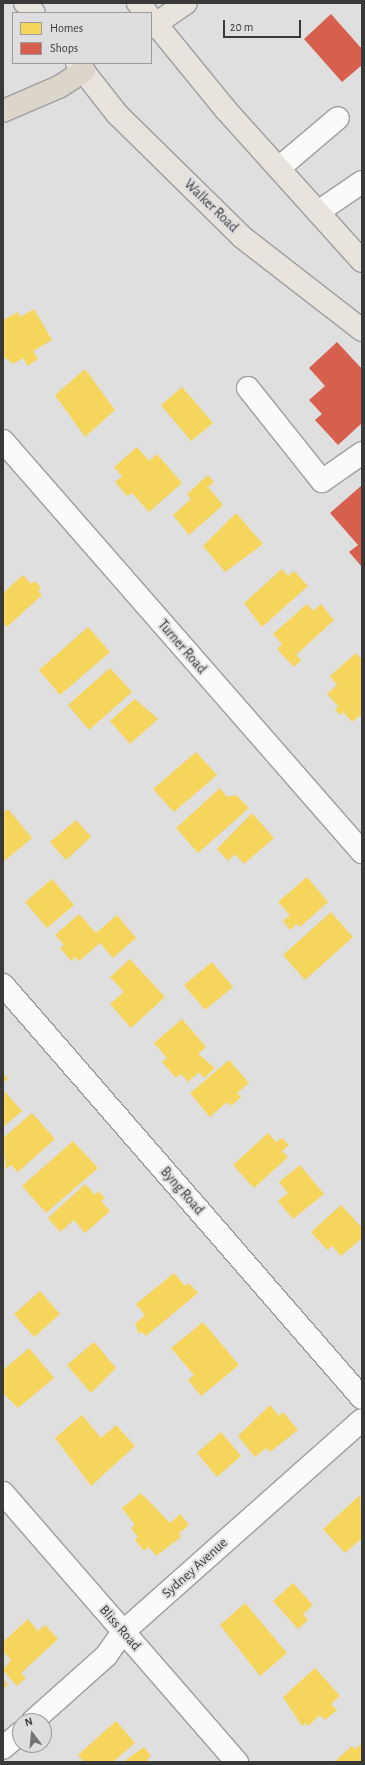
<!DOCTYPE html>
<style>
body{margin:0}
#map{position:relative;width:365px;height:1765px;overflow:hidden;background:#dfdfe0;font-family:"Alegreya Sans",sans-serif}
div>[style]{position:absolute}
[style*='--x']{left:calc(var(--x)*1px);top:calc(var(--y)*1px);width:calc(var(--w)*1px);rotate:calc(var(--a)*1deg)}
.homes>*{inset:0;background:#f6d55c}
.shops>*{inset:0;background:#d6604d}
.roads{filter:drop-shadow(1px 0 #9e9e9f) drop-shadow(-1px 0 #9e9e9f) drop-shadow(0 1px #9e9e9f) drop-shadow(0 -1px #9e9e9f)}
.minor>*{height:22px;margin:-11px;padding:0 11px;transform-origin:11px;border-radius:11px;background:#fafafa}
.major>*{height:22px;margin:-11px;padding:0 11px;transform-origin:11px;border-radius:11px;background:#e8e4dd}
.highway>*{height:22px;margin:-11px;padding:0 11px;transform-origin:11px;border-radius:11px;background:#dcd5ca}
span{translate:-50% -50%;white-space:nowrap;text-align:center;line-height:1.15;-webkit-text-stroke:4px #dedee1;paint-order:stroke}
.street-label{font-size:14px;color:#39393a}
.frame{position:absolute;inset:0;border:4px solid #39393a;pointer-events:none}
.legend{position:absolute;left:12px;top:12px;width:140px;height:52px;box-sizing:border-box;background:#dedee1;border:1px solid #9c9c9e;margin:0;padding:5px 7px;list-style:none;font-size:12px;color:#39393a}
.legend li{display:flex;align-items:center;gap:8px;height:20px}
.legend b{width:20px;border:1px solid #9c9c9e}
.north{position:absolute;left:12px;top:1713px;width:40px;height:40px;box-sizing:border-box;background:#dedee1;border:1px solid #9c9c9e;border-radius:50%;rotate:344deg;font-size:11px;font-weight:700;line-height:16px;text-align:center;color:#39393a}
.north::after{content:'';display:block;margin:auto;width:14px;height:18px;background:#737374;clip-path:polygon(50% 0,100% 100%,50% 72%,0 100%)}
.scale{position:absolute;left:223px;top:20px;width:78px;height:18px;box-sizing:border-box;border:2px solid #39393a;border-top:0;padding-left:5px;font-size:12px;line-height:14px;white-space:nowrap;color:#39393a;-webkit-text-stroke:3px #dedee1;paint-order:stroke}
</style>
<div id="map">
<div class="homes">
<div style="clip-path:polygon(34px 309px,52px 340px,33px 351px,38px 359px,28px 366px,23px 358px,13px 364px,3px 356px,3px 320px,18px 312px,20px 317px)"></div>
<div style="clip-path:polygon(85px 369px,115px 410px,85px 437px,55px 395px)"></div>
<div style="clip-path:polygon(182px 387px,213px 423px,191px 441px,161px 405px)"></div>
<div style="clip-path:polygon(137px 447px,149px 461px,157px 454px,182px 483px,149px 512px,132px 493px,127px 496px,115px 482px,122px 476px,114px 467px)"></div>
<div style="clip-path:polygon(208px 475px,214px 482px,208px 487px,223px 505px,189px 535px,173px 515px,191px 499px,187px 494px)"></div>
<div style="clip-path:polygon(236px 513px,263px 544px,225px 572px,203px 546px)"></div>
<div style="clip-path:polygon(282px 569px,288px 576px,294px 571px,308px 586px,262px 627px,244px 603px)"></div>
<div style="clip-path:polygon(23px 575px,31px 584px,35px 581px,41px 587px,38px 591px,42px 595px,7px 627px,3px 623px,3px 593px)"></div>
<div style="clip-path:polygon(307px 604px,313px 611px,321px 604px,334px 620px,296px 655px,301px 660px,294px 667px,277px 649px,282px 644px,273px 634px)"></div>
<div style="clip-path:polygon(88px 627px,110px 652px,60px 695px,39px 670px)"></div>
<div style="clip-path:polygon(356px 653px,362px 660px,362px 714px,352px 722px,343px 712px,340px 715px,335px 710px,338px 706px,327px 694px,337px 685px,330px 676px)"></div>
<div style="clip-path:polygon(110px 668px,132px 692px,89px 730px,68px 705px)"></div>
<div style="clip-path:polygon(135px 699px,158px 719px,130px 744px,110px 721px)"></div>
<div style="clip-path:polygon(196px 752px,217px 775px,174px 812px,153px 789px)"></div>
<div style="clip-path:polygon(220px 788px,227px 797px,236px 795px,249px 808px,198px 853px,176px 828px)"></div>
<div style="clip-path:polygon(8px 809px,32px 838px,3px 862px,3px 813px)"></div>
<div style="clip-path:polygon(252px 813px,274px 838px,244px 864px,235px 854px,228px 861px,217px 849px)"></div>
<div style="clip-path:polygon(76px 820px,91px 837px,66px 860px,50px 842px)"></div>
<div style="clip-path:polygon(307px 877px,328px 902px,300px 927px,297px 924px,290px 930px,283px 921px,290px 915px,278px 902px)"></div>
<div style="clip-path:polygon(52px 879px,74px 905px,47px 928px,25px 902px)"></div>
<div style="clip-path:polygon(331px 912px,353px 937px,305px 980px,283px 955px)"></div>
<div style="clip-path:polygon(79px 914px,96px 933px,117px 915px,136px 938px,113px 958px,100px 943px,79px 961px,75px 957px,71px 961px,60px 948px,64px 945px,55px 935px)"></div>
<div style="clip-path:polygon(130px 959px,165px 997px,131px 1028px,110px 1004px,124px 992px,110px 977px)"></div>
<div style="clip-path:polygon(212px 962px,233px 987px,205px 1010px,184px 985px)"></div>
<div style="clip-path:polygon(182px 1019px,206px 1047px,198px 1054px,215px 1068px,204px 1078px,199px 1072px,188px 1082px,181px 1074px,176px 1078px,162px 1062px,167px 1058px,154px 1043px)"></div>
<div style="clip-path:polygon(229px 1060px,249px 1083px,237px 1093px,241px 1097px,231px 1106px,227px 1102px,210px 1117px,190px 1093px)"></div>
<div style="clip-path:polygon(3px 1073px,8px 1079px,3px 1083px)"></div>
<div style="clip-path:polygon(4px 1091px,22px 1111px,3px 1127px,3px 1092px)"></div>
<div style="clip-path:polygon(32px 1113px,55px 1139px,18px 1172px,11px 1165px,6px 1169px,3px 1138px)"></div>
<div style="clip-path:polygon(268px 1133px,276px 1142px,282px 1138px,289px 1145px,282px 1151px,288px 1157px,254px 1188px,233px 1165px)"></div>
<div style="clip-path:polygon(73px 1141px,98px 1168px,46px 1213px,22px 1186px)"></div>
<div style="clip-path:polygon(300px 1165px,324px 1194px,293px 1219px,278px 1201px,288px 1193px,279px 1182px)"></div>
<div style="clip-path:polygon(85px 1184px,95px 1195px,98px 1191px,105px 1198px,101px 1201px,110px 1211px,85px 1233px,74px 1220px,60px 1232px,48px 1218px)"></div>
<div style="clip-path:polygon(341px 1205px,362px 1228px,362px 1238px,341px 1256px,332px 1246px,327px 1250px,311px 1232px)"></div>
<div style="clip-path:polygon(174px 1273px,185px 1286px,189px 1283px,198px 1293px,146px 1336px,142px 1332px,139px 1334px,135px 1324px,145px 1315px,136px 1304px)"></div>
<div style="clip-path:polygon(40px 1291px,60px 1314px,34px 1337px,14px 1314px)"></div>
<div style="clip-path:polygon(203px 1322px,239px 1365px,201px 1396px,188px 1380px,194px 1375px,171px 1348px)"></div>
<div style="clip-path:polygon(94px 1342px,116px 1368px,91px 1393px,67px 1365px)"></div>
<div style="clip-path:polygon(29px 1348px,54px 1378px,18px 1408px,3px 1393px,3px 1370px)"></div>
<div style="clip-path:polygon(270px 1405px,279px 1416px,283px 1412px,298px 1430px,270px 1452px,266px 1448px,255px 1457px,238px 1436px)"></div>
<div style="clip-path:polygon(82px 1415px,101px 1438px,116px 1425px,135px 1446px,91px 1486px,55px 1438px)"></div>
<div style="clip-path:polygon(221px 1432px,241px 1456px,217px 1477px,197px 1453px)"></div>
<div style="clip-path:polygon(141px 1493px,170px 1523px,180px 1514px,189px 1525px,179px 1533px,181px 1537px,156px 1556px,149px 1547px,144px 1551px,135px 1540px,138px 1537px,131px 1528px,135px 1525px,122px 1508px)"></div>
<div style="clip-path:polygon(360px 1495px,362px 1538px,345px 1553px,323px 1529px)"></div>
<div style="clip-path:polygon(293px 1583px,313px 1605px,303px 1614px,308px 1620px,298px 1629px,273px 1601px)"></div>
<div style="clip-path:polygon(245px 1603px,287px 1653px,260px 1676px,220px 1625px)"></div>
<div style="clip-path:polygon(28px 1619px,38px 1631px,45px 1625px,58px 1639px,21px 1673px,26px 1678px,17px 1686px,3px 1670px,11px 1660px,3px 1651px,3px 1642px)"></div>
<div style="clip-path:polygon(315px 1668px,340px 1696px,331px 1704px,337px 1710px,325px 1720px,320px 1715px,308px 1726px,305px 1723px,302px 1726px,283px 1697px)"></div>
<div style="clip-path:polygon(3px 1679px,8px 1685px,3px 1689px)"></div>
<div style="clip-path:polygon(116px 1721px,135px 1743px,113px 1762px,84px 1762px,78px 1755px)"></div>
<div style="clip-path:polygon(362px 1743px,362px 1762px,334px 1762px,352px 1746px,355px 1749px)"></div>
<div style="clip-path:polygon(144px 1747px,151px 1756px,147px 1759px,150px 1762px,123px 1762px)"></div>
</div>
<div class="shops">
<div style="clip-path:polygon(331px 14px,362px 49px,362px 65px,342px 82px,304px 39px)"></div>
<div style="clip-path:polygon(337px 342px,362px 369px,362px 423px,338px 445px,315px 420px,322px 414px,309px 400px,325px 386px,309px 368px)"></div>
<div style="clip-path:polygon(362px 485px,362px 567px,349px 552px,358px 545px,330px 513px)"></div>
</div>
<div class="roads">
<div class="minor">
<div style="--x:279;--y:168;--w:77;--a:-40.3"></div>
<div style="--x:318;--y:212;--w:53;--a:-34.3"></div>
<div style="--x:248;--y:388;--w:119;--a:51.5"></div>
<div style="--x:322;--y:481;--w:49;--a:-35"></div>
<div style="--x:3;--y:441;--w:546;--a:48.86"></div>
<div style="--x:3;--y:985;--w:547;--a:49"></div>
<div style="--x:3;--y:1493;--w:357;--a:49"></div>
<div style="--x:33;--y:1721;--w:98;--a:-41.7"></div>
<div style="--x:106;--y:1656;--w:29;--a:-55"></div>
<div style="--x:123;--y:1632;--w:319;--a:-41.6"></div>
<div style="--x:3;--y:1748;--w:23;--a:-41"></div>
</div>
<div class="major">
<div style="--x:25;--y:3;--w:13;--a:48"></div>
<div style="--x:138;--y:3;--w:13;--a:48"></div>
<div style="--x:151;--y:18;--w:119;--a:50.8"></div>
<div style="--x:226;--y:110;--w:203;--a:48"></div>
<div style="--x:151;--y:27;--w:42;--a:-34.4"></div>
<div style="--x:77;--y:63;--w:65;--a:51.9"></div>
<div style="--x:117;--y:114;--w:175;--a:44.5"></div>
<div style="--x:242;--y:237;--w:152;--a:37.8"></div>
</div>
<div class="highway">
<div style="--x:3;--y:111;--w:61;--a:-23.2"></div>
<div style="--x:59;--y:87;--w:30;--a:-33"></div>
</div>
</div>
<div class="street-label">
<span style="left:211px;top:206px;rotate:44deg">Walker Road</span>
<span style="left:182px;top:647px;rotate:49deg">Turner Road</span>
<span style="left:182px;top:1191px;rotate:49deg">Byng Road</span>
<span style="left:195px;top:1568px;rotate:-42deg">Sydney Avenue</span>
<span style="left:120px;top:1628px;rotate:49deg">Bliss Road</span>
</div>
<div class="frame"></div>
<ul class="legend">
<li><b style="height:11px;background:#f6d55c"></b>Homes</li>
<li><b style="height:11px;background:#d6604d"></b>Shops</li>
</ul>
<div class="north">N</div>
<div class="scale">20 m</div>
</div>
